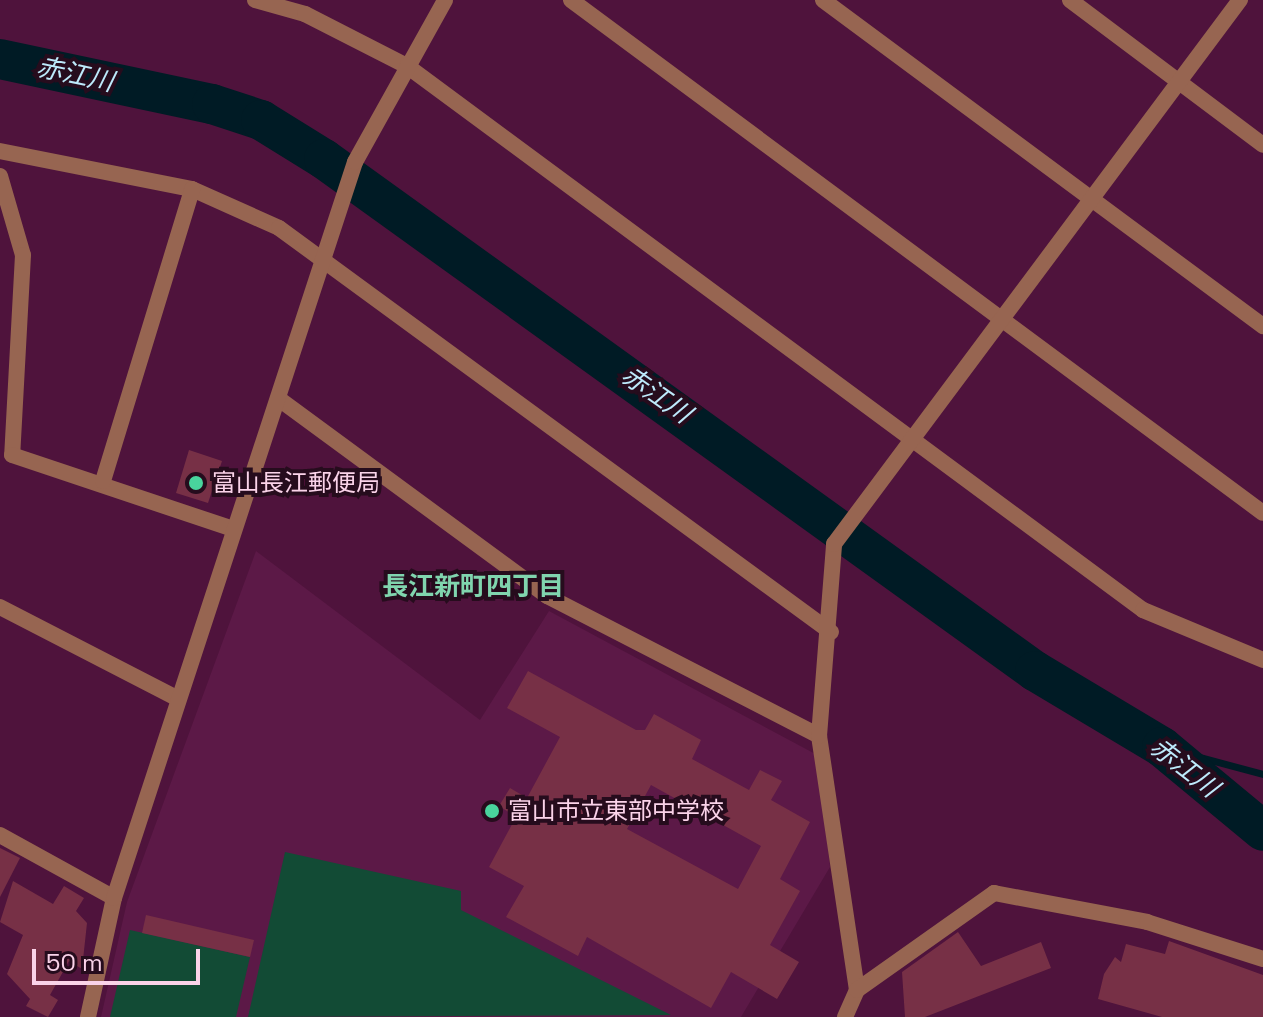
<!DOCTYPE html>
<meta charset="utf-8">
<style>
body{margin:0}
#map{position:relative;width:1263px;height:1017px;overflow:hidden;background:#4f133c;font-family:"Space Grotesk","Noto Sans JP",sans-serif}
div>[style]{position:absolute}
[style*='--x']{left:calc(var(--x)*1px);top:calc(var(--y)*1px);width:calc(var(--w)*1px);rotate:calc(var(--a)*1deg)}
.built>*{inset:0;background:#5c1947}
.green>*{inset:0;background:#124b35}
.stream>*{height:7px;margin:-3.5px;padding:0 3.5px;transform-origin:3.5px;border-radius:3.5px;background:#001b25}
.river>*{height:40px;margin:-20px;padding:0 20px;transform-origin:20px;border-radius:20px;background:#001b25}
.building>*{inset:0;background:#773046}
.minor>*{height:16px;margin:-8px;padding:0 8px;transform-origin:8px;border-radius:8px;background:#976551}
.dots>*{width:22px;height:22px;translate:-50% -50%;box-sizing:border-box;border:4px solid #260c1d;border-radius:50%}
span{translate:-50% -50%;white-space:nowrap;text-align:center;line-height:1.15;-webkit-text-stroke:8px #260c1d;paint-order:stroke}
.poi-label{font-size:24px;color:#fad3e9}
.left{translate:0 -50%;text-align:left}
.water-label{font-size:26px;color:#bdeafb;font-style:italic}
.neighbourhood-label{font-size:26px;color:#80d5ae;font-weight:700}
.scale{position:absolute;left:32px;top:949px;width:168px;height:36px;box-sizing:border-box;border:4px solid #fad3e9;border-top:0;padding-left:10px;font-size:24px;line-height:28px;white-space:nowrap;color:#fad3e9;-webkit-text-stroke:6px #260c1d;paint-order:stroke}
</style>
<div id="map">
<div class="built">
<div style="clip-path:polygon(256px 551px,480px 720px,549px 611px,819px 756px,830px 867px,741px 1017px,101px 1017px,127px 902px)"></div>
</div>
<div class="green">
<div style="clip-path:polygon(285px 852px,461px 891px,461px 910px,671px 1015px,248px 1017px)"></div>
<div style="clip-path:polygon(130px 930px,250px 957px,236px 1017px,110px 1017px)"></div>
</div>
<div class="stream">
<div style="--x:1162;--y:747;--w:105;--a:15"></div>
</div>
<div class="river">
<div style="--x:0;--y:59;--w:217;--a:12"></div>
<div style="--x:212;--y:104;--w:52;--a:18.1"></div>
<div style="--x:261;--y:120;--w:74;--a:31.8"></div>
<div style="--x:324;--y:159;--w:876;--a:35.76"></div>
<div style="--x:1035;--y:671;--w:148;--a:30.9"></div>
<div style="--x:1162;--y:747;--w:131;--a:39.7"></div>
</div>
<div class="building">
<div style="clip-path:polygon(189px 450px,222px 461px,208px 503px,176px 493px)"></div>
<div style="clip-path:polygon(evenodd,528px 671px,636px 730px,645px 730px,654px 714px,701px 740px,692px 759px,749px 790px,760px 770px,782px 781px,771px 800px,810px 822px,780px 879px,800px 891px,770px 945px,799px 962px,777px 999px,731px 972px,711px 1008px,587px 937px,578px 956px,506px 917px,524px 886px,489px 867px,516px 817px,499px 806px,510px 788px,527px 798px,560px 737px,507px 708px,528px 671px,651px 785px,761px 846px,738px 889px,627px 829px,651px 785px)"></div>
<div style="clip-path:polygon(0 848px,20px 858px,0 897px)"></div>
<div style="clip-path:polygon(13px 881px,53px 904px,64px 886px,84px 898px,76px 911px,87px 923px,82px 969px,69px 961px,50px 995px,58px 1000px,48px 1017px,26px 1006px,30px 999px,7px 974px,23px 935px,0 922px)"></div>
<div style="clip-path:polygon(146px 915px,254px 940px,250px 957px,142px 933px)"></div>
<div style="clip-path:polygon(958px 932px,981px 966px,1041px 942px,1051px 968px,925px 1017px,905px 1017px,902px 972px)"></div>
<div style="clip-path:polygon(1169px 941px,1263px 975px,1263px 1017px,1162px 1017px,1098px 999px,1104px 974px,1115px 957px,1121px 962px,1126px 944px,1165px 954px)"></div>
</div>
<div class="minor">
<div style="--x:255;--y:0;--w:52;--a:15.6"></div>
<div style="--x:305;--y:14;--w:114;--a:27"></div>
<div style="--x:407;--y:66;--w:915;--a:36.47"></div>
<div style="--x:1143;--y:610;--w:130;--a:22.6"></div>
<div style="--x:571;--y:0;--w:861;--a:36.55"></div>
<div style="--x:823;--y:0;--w:548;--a:36.54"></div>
<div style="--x:1070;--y:0;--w:241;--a:36.9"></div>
<div style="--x:0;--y:151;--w:196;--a:11.2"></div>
<div style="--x:192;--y:189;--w:95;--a:24.1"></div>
<div style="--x:279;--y:228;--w:684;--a:36.2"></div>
<div style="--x:0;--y:176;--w:82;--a:73.8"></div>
<div style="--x:23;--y:255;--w:200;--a:93.1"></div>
<div style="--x:12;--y:455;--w:233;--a:18.5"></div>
<div style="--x:279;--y:399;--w:333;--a:36.3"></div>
<div style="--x:547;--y:596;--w:306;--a:27.2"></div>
<div style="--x:103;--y:481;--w:305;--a:-73"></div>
<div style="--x:0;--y:607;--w:200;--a:27.3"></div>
<div style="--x:0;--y:835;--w:130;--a:28.9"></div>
<div style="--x:857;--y:990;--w:257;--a:-98.5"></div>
<div style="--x:819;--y:736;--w:193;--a:-85.5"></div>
<div style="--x:834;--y:544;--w:679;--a:-53.27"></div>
<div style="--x:88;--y:1017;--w:122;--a:-77.7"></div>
<div style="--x:114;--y:898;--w:774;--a:-71.87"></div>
<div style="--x:355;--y:162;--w:185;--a:-60.9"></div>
<div style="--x:845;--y:1017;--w:30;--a:-66"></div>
<div style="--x:857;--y:990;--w:168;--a:-35.3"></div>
<div style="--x:994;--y:893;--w:156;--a:10.7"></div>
<div style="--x:1147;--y:922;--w:122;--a:17.7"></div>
</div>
<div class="dots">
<div style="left:196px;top:483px;background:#49d49d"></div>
<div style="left:492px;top:811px;background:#49d49d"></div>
</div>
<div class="poi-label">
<span class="left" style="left:212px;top:483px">富山長江郵便局</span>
<span class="left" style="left:508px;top:811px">富山市立東部中学校</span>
</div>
<div class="water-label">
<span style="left:75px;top:75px;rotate:12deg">赤江川</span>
<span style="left:656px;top:395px;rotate:35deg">赤江川</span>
<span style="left:1184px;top:768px;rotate:38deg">赤江川</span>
</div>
<div class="neighbourhood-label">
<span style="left:473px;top:587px">長江新町四丁目</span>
</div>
<div class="scale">50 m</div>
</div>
